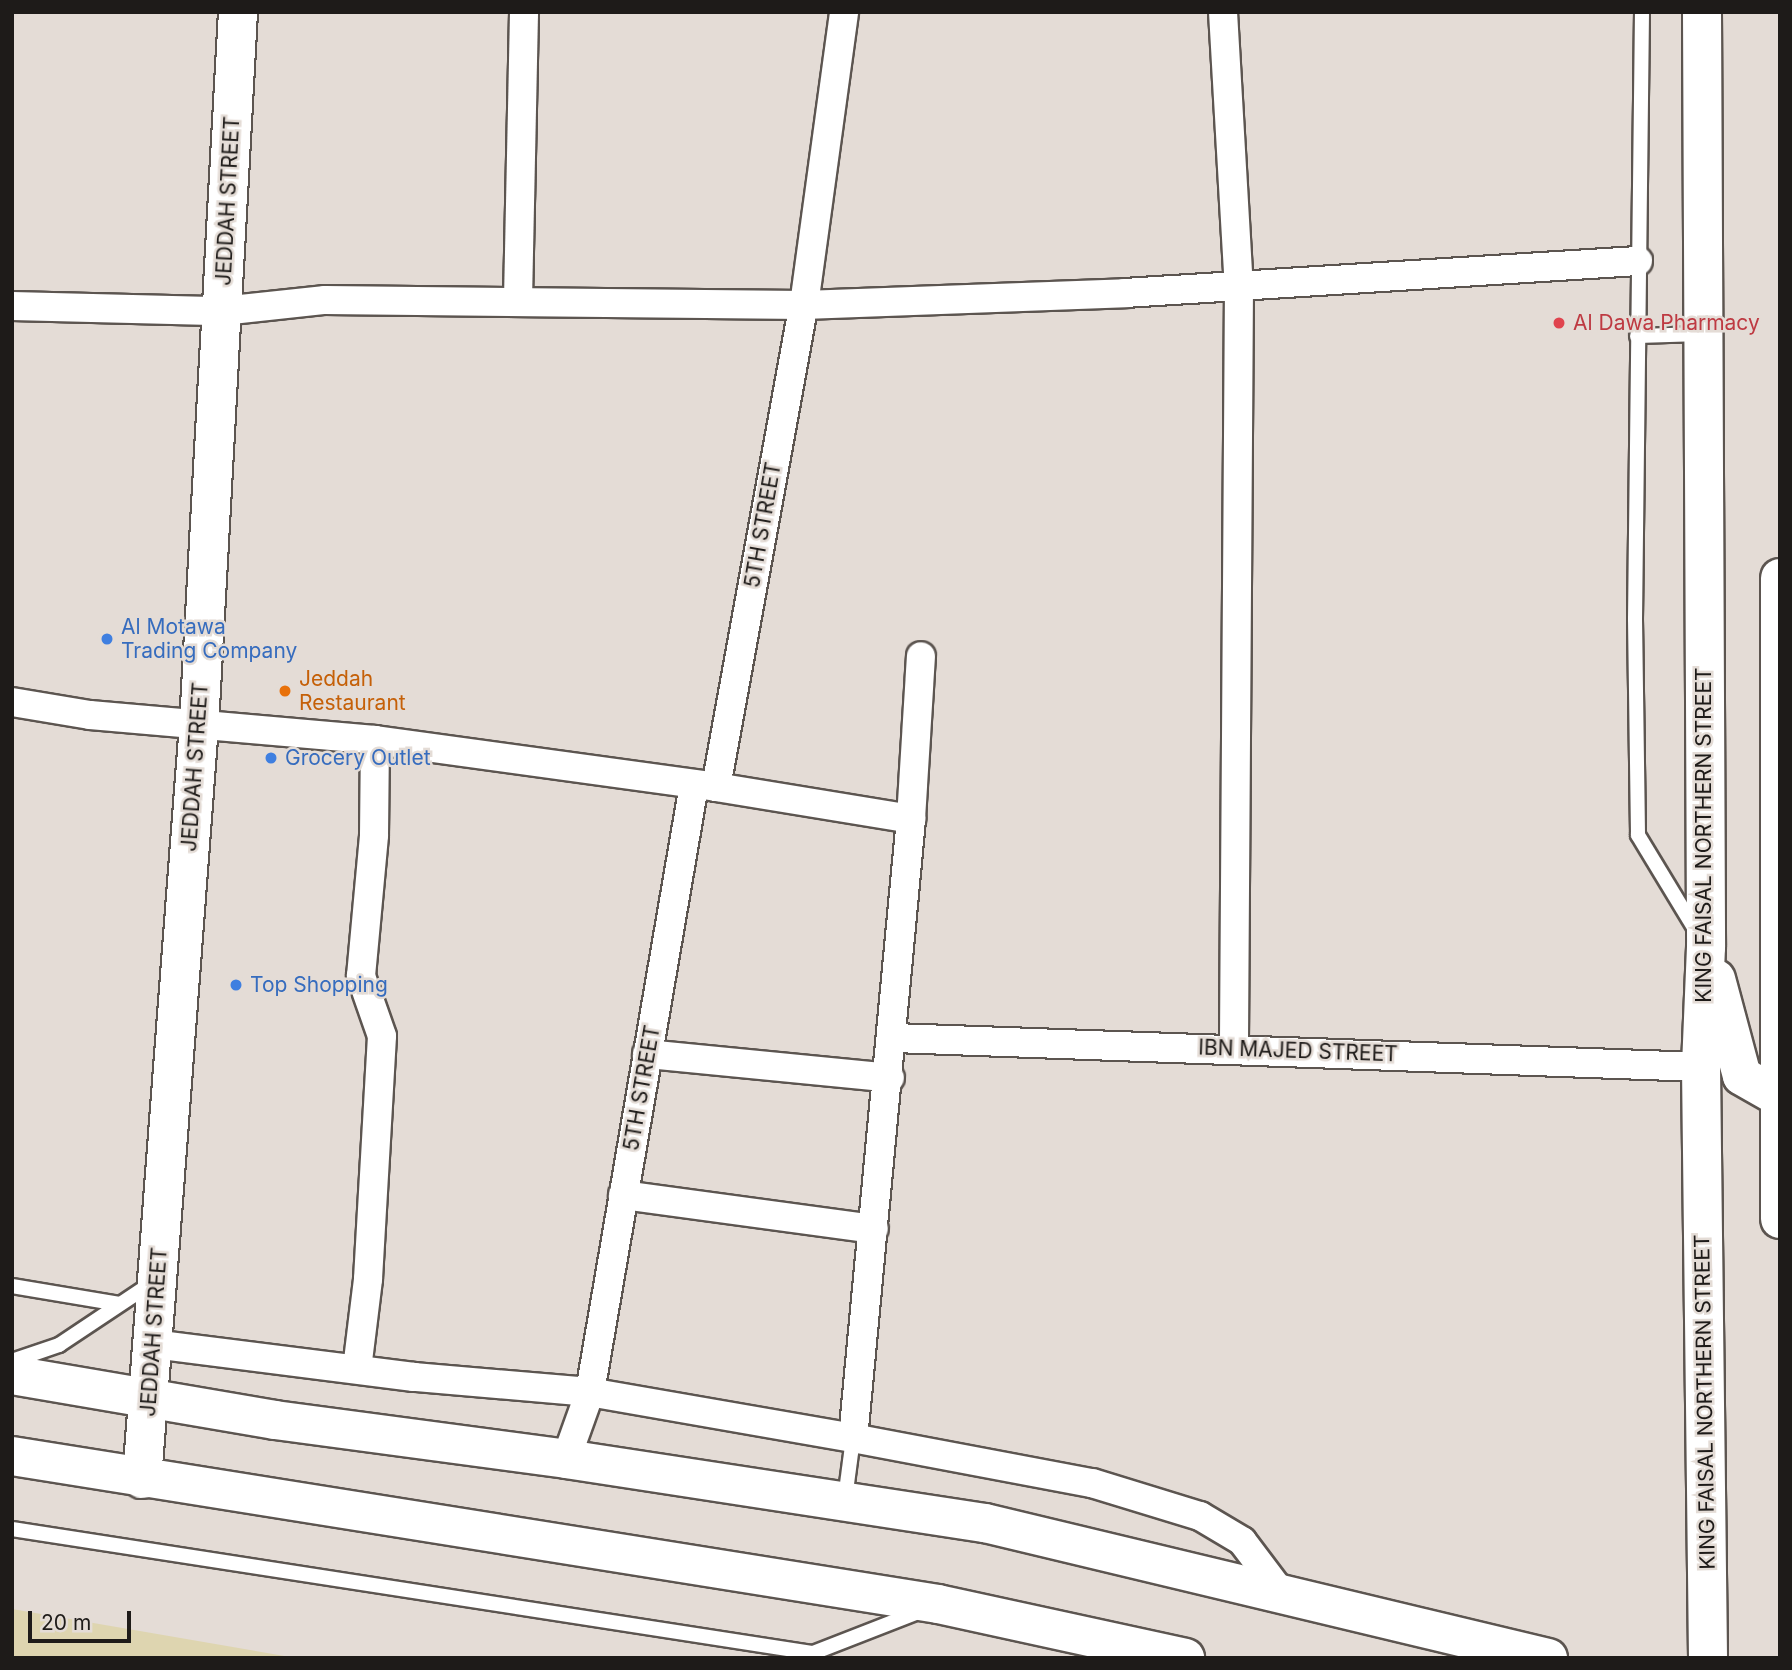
<!DOCTYPE html>
<style>
body{margin:0}
#map{position:relative;width:1792px;height:1670px;overflow:hidden;background:#e4dcd6;font-family:Inter,sans-serif}
div>[style]{position:absolute}
[style*='--x']{left:calc(var(--x)*1px);top:calc(var(--y)*1px);width:calc(var(--w)*1px);rotate:calc(var(--a)*1deg)}
.sand>*{inset:0;background:#ded5b0}
.roads{filter:drop-shadow(2px 0 #5c5550) drop-shadow(-2px 0 #5c5550) drop-shadow(0 2px #5c5550) drop-shadow(0 -2px #5c5550)}
.lane>*{height:14px;margin:-7px;padding:0 7px;transform-origin:7px;border-radius:7px;background:#fff}
.street>*{height:28px;margin:-14px;padding:0 14px;transform-origin:14px;border-radius:14px;background:#fff}
.secondary>*{height:38px;margin:-19px;padding:0 19px;transform-origin:19px;border-radius:19px;background:#fff}
.dots>*{width:19px;height:19px;translate:-50% -50%;box-sizing:border-box;border:4px solid #e4dcd6;border-radius:50%}
span{translate:-50% -50%;white-space:nowrap;text-align:center;line-height:1.15;-webkit-text-stroke:5px #e4dcd6;paint-order:stroke}
.street-label{font-size:21px;color:#1e1b19}
.health-label{font-size:21px;color:#be3a42}
.left{translate:0 -50%;text-align:left}
.shop-label{font-size:21px;color:#366cbe}
.food-label{font-size:21px;color:#c56008}
.frame{position:absolute;inset:0;border:14px solid #1e1b19;pointer-events:none}
.scale{position:absolute;left:28px;top:1611px;width:103px;height:32px;box-sizing:border-box;border:4px solid #1e1b19;border-top:0;padding-left:9px;font-size:21px;line-height:24px;white-space:nowrap;color:#1e1b19;-webkit-text-stroke:5px #e4dcd6;paint-order:stroke}
</style>
<div id="map">
<div class="sand">
<div style="clip-path:polygon(12px 1609px,296px 1658px,12px 1658px)"></div>
</div>
<div class="roads">
<div class="lane">
<div style="--x:1642;--y:12;--w:607;--a:90.66"></div>
<div style="--x:1635;--y:619;--w:216;--a:89.2"></div>
<div style="--x:1638;--y:835;--w:110;--a:58.8"></div>
<div style="--x:1637;--y:336;--w:65;--a:-1.8"></div>
<div style="--x:12;--y:1286;--w:109;--a:9.5"></div>
<div style="--x:12;--y:1361;--w:50;--a:-18.8"></div>
<div style="--x:59;--y:1345;--w:112;--a:-33.7"></div>
<div style="--x:845;--y:1499;--w:62;--a:-82.5"></div>
<div style="--x:12;--y:1529;--w:811;--a:8.8"></div>
<div style="--x:813;--y:1653;--w:113;--a:-21.3"></div>
</div>
<div class="street">
<div style="--x:1223;--y:12;--w:274;--a:86.7"></div>
<div style="--x:1239;--y:286;--w:763;--a:90.38"></div>
<div style="--x:518;--y:300;--w:288;--a:-88.8"></div>
<div style="--x:12;--y:306;--w:210;--a:1.4"></div>
<div style="--x:222;--y:311;--w:104;--a:-6.1"></div>
<div style="--x:325;--y:300;--w:479;--a:0.6"></div>
<div style="--x:804;--y:305;--w:296;--a:-82.2"></div>
<div style="--x:12;--y:702;--w:79;--a:9.5"></div>
<div style="--x:90;--y:715;--w:286;--a:5"></div>
<div style="--x:375;--y:740;--w:344;--a:7.8"></div>
<div style="--x:716;--y:787;--w:198;--a:9.3"></div>
<div style="--x:911;--y:819;--w:622;--a:95.35"></div>
<div style="--x:853;--y:1438;--w:267;--a:-170.1"></div>
<div style="--x:590;--y:1392;--w:177;--a:-175.1"></div>
<div style="--x:414;--y:1377;--w:262;--a:-172.8"></div>
<div style="--x:716;--y:787;--w:490;--a:-79.7"></div>
<div style="--x:804;--y:305;--w:321;--a:-2.1"></div>
<div style="--x:1125;--y:293;--w:514;--a:-3.57"></div>
<div style="--x:911;--y:819;--w:163;--a:-86.5"></div>
<div style="--x:894;--y:1038;--w:808;--a:2.06"></div>
<div style="--x:647;--y:1054;--w:244;--a:5.6"></div>
<div style="--x:623;--y:1195;--w:253;--a:7.7"></div>
<div style="--x:357;--y:1369;--w:91;--a:-83"></div>
<div style="--x:368;--y:1279;--w:243;--a:-86.7"></div>
<div style="--x:382;--y:1036;--w:64;--a:-109.3"></div>
<div style="--x:361;--y:976;--w:142;--a:-84.7"></div>
<div style="--x:374;--y:835;--w:95;--a:-89.4"></div>
<div style="--x:853;--y:1438;--w:243;--a:10.7"></div>
<div style="--x:1092;--y:1483;--w:113;--a:17"></div>
<div style="--x:1200;--y:1516;--w:49;--a:30.8"></div>
<div style="--x:1242;--y:1541;--w:61;--a:52.9"></div>
<div style="--x:566;--y:1459;--w:71;--a:-70.3"></div>
<div style="--x:590;--y:1392;--w:616;--a:-80.28"></div>
</div>
<div class="secondary">
<div style="--x:1702;--y:12;--w:935;--a:89.75"></div>
<div style="--x:1706;--y:947;--w:120;--a:92.4"></div>
<div style="--x:1701;--y:1067;--w:591;--a:89.32"></div>
<div style="--x:1780;--y:578;--w:641;--a:90"></div>
<div style="--x:1716;--y:979;--w:100;--a:75"></div>
<div style="--x:1742;--y:1076;--w:43;--a:29.6"></div>
<div style="--x:12;--y:1375;--w:267;--a:9.7"></div>
<div style="--x:275;--y:1420;--w:294;--a:7.6"></div>
<div style="--x:566;--y:1459;--w:424;--a:8.7"></div>
<div style="--x:985;--y:1523;--w:579;--a:13.48"></div>
<div style="--x:12;--y:1456;--w:938;--a:9.08"></div>
<div style="--x:938;--y:1604;--w:253;--a:12.3"></div>
<div style="--x:142;--y:1479;--w:756;--a:-85.68"></div>
<div style="--x:199;--y:725;--w:714;--a:-86.87"></div>
</div>
</div>
<div class="dots">
<div style="left:1559px;top:323px;background:#e0444e"></div>
<div style="left:107px;top:639px;background:#3f7fe0"></div>
<div style="left:285px;top:691px;background:#e8710a"></div>
<div style="left:271px;top:758px;background:#3f7fe0"></div>
<div style="left:236px;top:985px;background:#3f7fe0"></div>
</div>
<div class="street-label">
<span style="left:228px;top:201px;rotate:-87deg">JEDDAH STREET</span>
<span style="left:763px;top:525px;rotate:-80deg">5TH STREET</span>
<span style="left:195px;top:767px;rotate:-86deg">JEDDAH STREET</span>
<span style="left:1704px;top:835px;rotate:-90deg">KING FAISAL NORTHERN STREET</span>
<span style="left:1298px;top:1051px;rotate:2deg">IBN MAJED STREET</span>
<span style="left:642px;top:1088px;rotate:-80deg">5TH STREET</span>
<span style="left:154px;top:1332px;rotate:-86deg">JEDDAH STREET</span>
<span style="left:1705px;top:1402px;rotate:-91deg">KING FAISAL NORTHERN STREET</span>
</div>
<div class="health-label">
<span class="left" style="left:1573px;top:323px">Al Dawa Pharmacy</span>
</div>
<div class="shop-label">
<span class="left" style="left:121px;top:639px">Al Motawa<br>Trading Company</span>
<span class="left" style="left:285px;top:758px">Grocery Outlet</span>
<span class="left" style="left:250px;top:985px">Top Shopping</span>
</div>
<div class="food-label">
<span class="left" style="left:299px;top:691px">Jeddah<br>Restaurant</span>
</div>
<div class="frame"></div>
<div class="scale">20 m</div>
</div>
